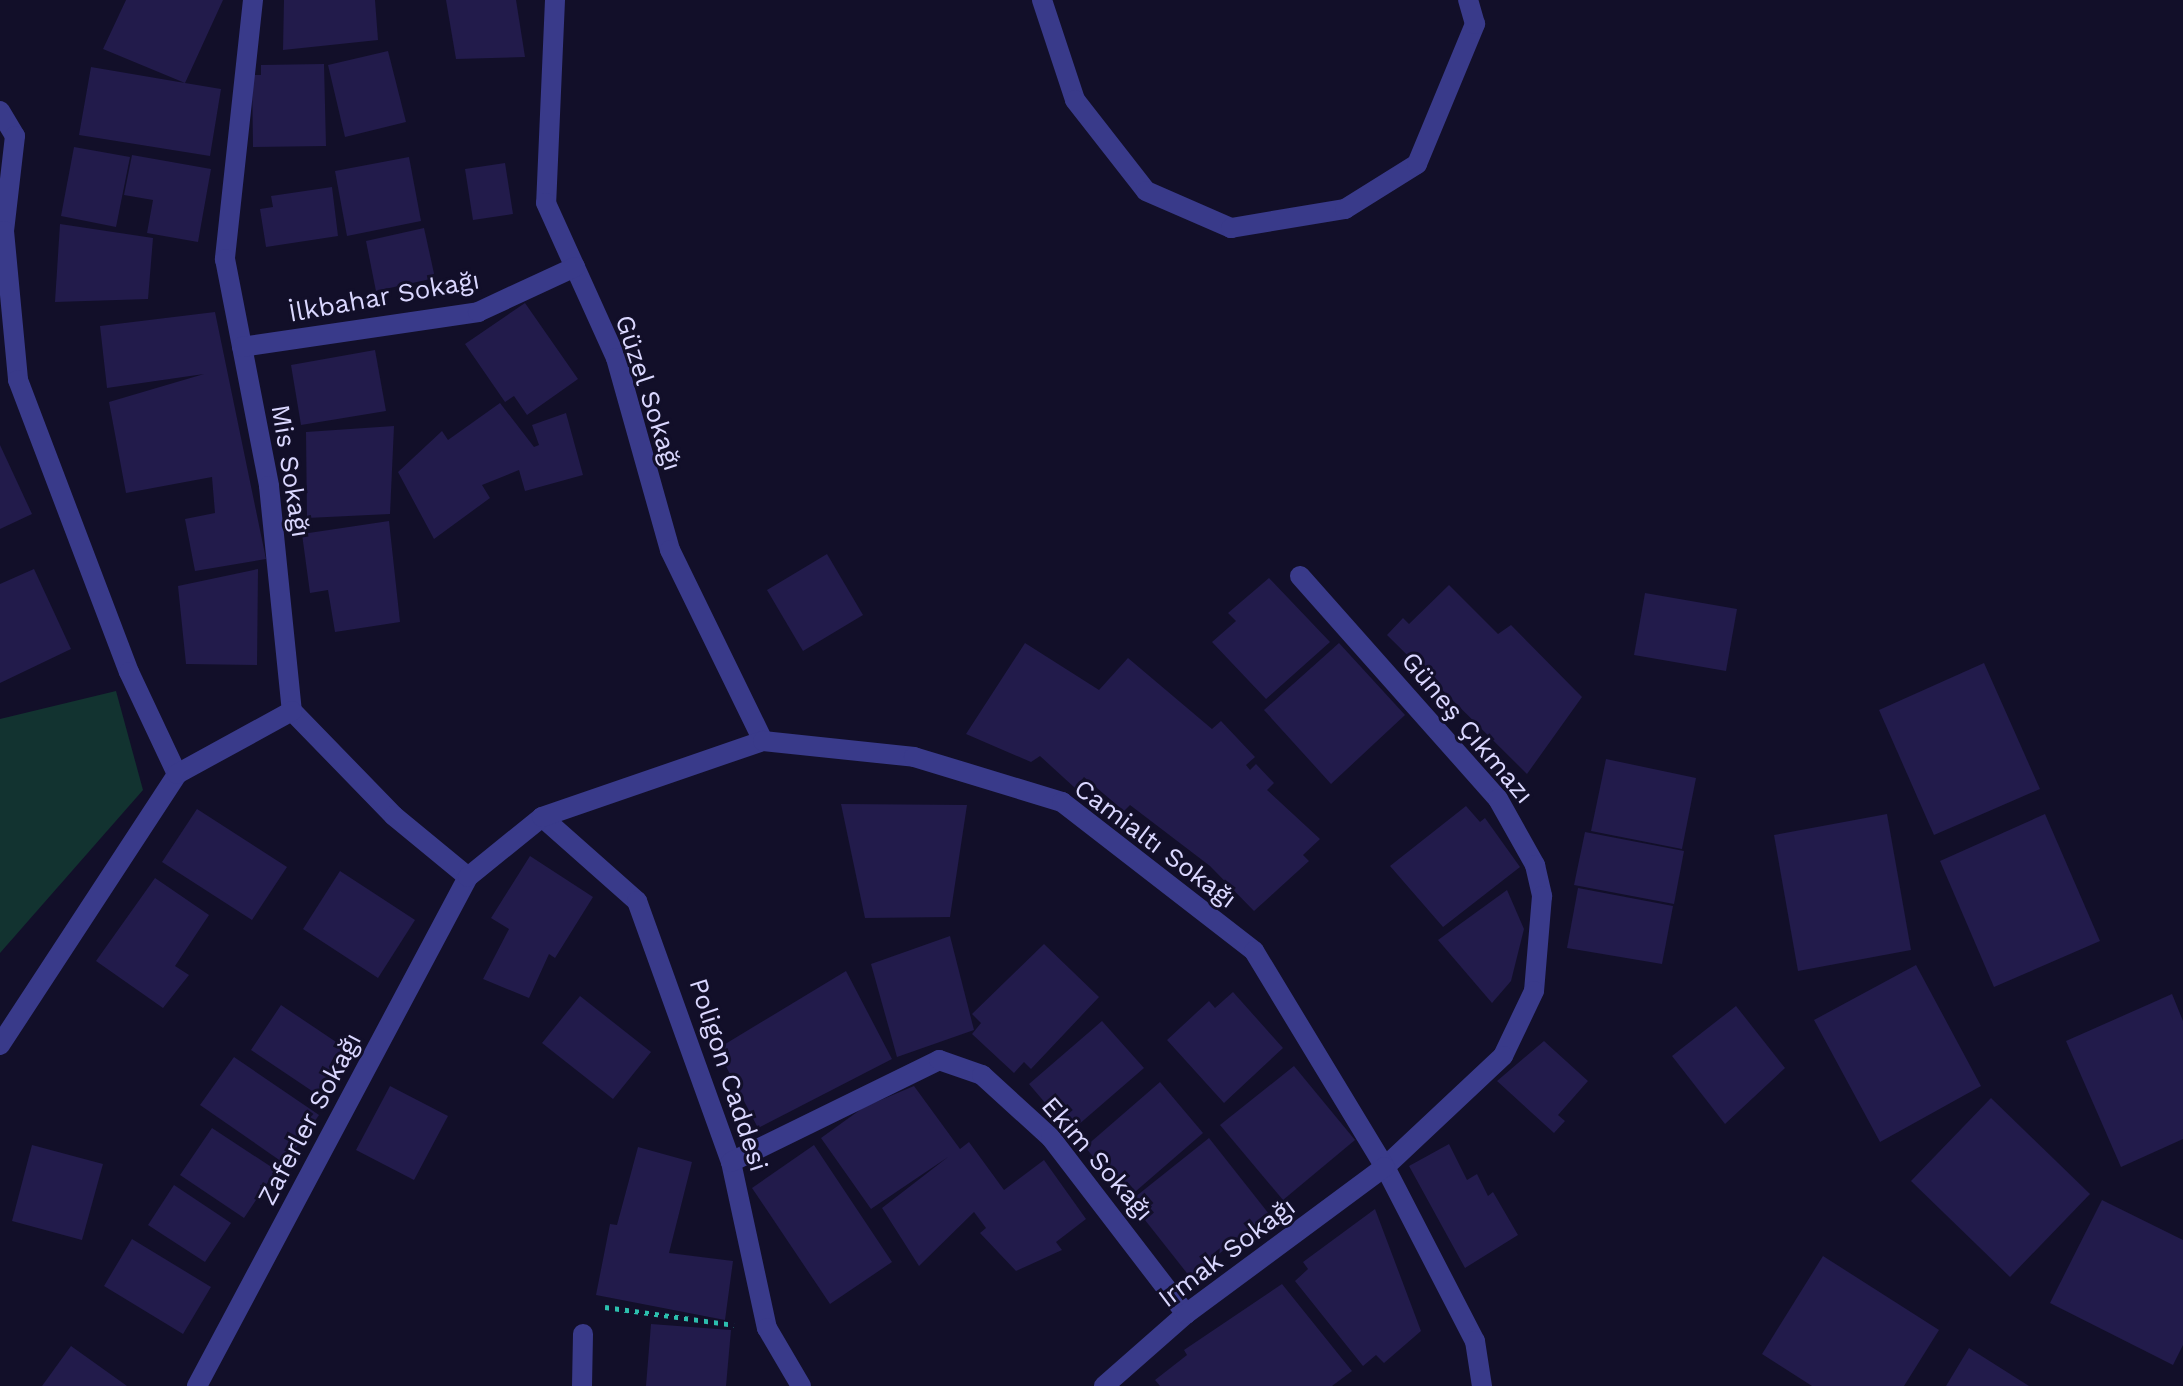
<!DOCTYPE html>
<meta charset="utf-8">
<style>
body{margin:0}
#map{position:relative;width:2183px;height:1386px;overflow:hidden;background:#120f29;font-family:"Work Sans",sans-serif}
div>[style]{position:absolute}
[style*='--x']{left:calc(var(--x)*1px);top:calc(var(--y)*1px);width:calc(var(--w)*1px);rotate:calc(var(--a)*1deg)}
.green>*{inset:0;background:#123330}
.building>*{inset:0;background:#221b4b}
.path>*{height:5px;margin-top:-2.5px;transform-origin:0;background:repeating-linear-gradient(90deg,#2cbfae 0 4px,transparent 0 10px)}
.lane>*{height:20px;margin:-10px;padding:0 10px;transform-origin:10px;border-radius:10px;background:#393a8a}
.street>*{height:20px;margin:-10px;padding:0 10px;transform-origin:10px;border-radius:10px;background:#393a8a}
span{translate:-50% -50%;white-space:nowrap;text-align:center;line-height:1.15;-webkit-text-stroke:6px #120f29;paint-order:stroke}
.street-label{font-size:26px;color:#dad7ff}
</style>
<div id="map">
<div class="green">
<div style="clip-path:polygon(116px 691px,143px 790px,0 953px,0 719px)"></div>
</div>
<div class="building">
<div style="clip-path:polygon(126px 0,223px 0,185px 83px,221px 89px,210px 156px,79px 135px,91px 67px,185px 83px,103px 49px)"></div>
<div style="clip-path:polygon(284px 0,375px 0,378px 40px,283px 50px)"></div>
<div style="clip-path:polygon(446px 0,516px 0,525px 57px,456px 59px)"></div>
<div style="clip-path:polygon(388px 51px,406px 122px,345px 137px,328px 65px)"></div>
<div style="clip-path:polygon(324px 64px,326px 146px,253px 147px,252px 75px,261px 75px,261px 65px)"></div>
<div style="clip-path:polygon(74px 147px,130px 157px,116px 227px,61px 216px)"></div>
<div style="clip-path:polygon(132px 155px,211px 169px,198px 242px,147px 233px,153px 200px,124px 195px)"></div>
<div style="clip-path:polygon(409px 157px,421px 221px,347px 236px,335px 171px)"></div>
<div style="clip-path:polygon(505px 163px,513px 214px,473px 220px,465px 169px)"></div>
<div style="clip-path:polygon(332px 187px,338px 236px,266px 247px,260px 209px,273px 207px,271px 196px)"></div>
<div style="clip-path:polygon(60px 224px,153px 238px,148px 299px,55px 302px)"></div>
<div style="clip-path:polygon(424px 228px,435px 278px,376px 291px,366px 241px)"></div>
<div style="clip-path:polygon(525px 303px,578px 379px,527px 415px,514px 396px,505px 402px,465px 344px)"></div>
<div style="clip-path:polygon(215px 312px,266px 559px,195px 571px,185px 519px,215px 513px,212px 477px,126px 493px,109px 402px,204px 374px,107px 388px,100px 326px)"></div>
<div style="clip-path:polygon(375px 350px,386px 411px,301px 425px,291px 365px)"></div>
<div style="clip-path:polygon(500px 403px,534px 447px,539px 445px,532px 425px,566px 413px,583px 475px,525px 491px,519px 470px,482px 485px,490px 498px,434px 539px,398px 472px,442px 431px,448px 440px)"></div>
<div style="clip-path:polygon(394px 426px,390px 514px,307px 518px,306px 432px)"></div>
<div style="clip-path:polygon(0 445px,32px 514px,0 529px)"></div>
<div style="clip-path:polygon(389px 521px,400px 622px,335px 632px,328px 590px,310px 593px,302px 534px)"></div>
<div style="clip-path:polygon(827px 554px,863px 615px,803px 651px,767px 590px)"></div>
<div style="clip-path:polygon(34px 569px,71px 649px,0 683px,0 584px)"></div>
<div style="clip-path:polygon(258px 569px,257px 665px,186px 664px,178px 586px)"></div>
<div style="clip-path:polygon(1269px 578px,1330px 642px,1266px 699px,1212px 642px,1236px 621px,1228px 613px)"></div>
<div style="clip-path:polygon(1449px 585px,1498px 634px,1511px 625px,1582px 697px,1527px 774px,1387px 635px,1403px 618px,1409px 624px)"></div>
<div style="clip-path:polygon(1645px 593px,1737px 609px,1726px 671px,1634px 655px)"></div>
<div style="clip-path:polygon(1025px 643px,1099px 690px,1128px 658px,1212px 729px,1221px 721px,1255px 757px,1246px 765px,1250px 770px,1256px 764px,1274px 783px,1267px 790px,1320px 839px,1303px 855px,1309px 861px,1254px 911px,1210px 866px,1130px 805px,1124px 811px,1084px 777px,1075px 788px,1040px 756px,1031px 762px,966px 734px)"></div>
<div style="clip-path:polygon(1339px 643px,1405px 715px,1331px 784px,1264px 710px)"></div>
<div style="clip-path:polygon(1984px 663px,2040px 789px,1934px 835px,1879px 710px)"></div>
<div style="clip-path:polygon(1606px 759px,1696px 778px,1682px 849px,1591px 831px)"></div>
<div style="clip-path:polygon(841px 804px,967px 805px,950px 917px,865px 918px)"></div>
<div style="clip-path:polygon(1466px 806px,1480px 822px,1485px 818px,1520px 867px,1443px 927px,1390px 866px)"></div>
<div style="clip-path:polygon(197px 809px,287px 867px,252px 920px,162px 862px)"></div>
<div style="clip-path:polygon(1887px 814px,1911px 950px,1798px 971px,1774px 835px)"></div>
<div style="clip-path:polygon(2045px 814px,2100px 941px,1994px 987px,1940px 861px)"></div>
<div style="clip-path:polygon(1585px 832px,1684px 851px,1674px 904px,1574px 885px)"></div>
<div style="clip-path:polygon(530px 856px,593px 897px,555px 958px,549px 954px,529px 998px,483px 979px,509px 929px,491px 918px)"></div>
<div style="clip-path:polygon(340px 871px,415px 920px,378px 978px,303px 929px)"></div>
<div style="clip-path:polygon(155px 878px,209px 915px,175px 966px,189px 975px,163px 1008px,96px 961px)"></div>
<div style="clip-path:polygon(1578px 888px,1673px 906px,1662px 964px,1567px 948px)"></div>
<div style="clip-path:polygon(1507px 890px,1524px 929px,1511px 981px,1492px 1003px,1438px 940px)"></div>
<div style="clip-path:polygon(950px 936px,974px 1030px,897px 1057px,871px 964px)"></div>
<div style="clip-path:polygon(1044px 944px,1099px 997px,1031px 1069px,1024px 1062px,1014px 1073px,972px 1034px,981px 1023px,972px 1014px)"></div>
<div style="clip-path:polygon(1916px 965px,1981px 1086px,1880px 1142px,1814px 1020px)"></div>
<div style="clip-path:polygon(846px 971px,892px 1059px,758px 1128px,717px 1049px)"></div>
<div style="clip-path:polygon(1233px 992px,1283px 1048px,1224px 1103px,1167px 1040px,1209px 1001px,1215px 1008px)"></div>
<div style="clip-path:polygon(2172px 994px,2183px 1021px,2183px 1139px,2121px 1167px,2066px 1041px)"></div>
<div style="clip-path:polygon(580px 996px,651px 1052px,613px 1099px,542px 1043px)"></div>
<div style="clip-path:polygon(281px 1005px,348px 1050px,318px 1095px,251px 1050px)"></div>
<div style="clip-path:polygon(1736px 1006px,1785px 1068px,1725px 1124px,1672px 1056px)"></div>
<div style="clip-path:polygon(1102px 1021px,1144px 1068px,1070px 1132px,1029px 1084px)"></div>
<div style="clip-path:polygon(1544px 1041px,1588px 1081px,1558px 1115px,1565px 1121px,1554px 1133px,1497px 1081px)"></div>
<div style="clip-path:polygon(234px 1057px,319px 1115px,285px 1164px,200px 1105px)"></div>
<div style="clip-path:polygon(1294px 1066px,1355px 1140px,1283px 1200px,1220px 1125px)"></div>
<div style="clip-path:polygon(1160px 1082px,1203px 1133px,1128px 1198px,1085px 1147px)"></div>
<div style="clip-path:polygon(390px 1086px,448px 1116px,414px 1180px,356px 1150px)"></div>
<div style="clip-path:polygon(914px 1086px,960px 1149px,969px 1142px,1004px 1190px,1044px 1160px,1086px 1219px,1056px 1242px,1062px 1250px,1016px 1271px,980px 1233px,986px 1228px,974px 1212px,919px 1266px,882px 1208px,948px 1157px,871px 1209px,821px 1138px,864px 1107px)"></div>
<div style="clip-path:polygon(1991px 1098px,2090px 1194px,2010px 1277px,1911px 1181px)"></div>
<div style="clip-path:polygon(212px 1128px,276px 1170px,244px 1218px,180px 1175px)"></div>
<div style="clip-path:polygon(1209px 1138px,1269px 1214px,1190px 1277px,1130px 1201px)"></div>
<div style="clip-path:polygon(1449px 1144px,1467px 1180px,1477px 1174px,1488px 1196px,1493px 1192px,1518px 1235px,1465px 1268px,1409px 1166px)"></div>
<div style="clip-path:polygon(32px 1145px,103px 1164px,82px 1240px,12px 1221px)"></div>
<div style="clip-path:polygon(814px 1145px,892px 1262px,830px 1304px,752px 1188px)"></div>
<div style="clip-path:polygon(638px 1147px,692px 1162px,669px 1253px,733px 1261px,725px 1320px,596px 1295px,610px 1224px,617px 1225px)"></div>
<div style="clip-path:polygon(174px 1185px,231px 1223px,205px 1262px,148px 1225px)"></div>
<div style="clip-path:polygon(2102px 1200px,2183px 1240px,2183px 1345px,2173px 1365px,2050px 1303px)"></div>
<div style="clip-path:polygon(1375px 1209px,1421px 1331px,1384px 1363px,1376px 1355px,1363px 1366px,1295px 1281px,1308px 1269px,1303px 1262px)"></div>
<div style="clip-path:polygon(132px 1239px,211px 1287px,183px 1334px,104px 1286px)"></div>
<div style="clip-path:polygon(1823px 1256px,1939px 1330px,1904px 1386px,1812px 1386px,1762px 1354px)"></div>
<div style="clip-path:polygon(1282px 1284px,1352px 1371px,1332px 1386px,1160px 1386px,1155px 1380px,1187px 1355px,1184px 1350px)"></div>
<div style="clip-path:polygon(651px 1324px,731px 1330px,726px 1386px,646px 1386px)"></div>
<div style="clip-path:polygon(71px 1346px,127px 1386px,42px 1386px)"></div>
<div style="clip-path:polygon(1969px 1348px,2029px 1386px,1946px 1386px)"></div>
</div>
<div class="path">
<div style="--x:605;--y:1307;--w:130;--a:7.9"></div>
</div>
<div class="lane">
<div style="--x:1042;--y:0;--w:105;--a:71.7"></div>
<div style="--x:1075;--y:100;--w:115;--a:52"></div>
<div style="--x:1146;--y:191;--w:93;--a:23.5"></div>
<div style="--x:1231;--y:228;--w:116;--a:-9.5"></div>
<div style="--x:1345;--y:209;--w:85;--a:-32"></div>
<div style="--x:1417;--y:164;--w:152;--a:-67.5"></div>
<div style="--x:1475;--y:24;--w:25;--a:-106"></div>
<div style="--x:0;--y:111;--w:29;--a:59"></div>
<div style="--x:15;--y:136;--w:96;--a:96.6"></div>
<div style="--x:4;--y:231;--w:150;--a:84.6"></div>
<div style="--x:18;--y:380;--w:312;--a:69.2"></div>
<div style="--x:129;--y:672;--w:113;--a:64.8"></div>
<div style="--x:1300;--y:576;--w:298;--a:48.4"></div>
<div style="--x:1498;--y:799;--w:76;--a:60.7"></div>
<div style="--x:1535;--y:865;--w:32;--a:77"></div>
<div style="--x:1542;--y:896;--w:95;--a:94.8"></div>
<div style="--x:1534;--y:991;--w:72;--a:115.5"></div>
<div style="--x:1503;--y:1056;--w:162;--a:136.8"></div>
</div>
<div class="street">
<div style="--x:253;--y:0;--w:261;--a:96.2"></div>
<div style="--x:225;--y:259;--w:231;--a:79"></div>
<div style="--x:269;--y:486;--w:226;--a:84.2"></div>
<div style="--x:292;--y:711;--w:146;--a:45.8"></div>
<div style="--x:394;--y:816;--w:96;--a:39.5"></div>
<div style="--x:555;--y:0;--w:203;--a:92.5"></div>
<div style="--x:546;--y:203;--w:170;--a:65.7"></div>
<div style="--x:616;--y:358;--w:199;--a:74.3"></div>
<div style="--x:670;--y:550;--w:212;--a:64"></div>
<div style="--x:242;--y:347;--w:239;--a:-8.4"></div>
<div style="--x:478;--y:312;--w:107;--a:-24.9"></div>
<div style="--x:542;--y:817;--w:127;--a:41.5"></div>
<div style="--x:637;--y:901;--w:277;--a:70.2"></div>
<div style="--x:731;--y:1162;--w:170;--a:77.8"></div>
<div style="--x:767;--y:1328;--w:67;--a:59.6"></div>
<div style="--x:0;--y:1045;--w:324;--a:-56.8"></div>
<div style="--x:177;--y:774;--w:131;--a:-28.7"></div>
<div style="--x:731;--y:1162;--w:232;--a:-26.1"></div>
<div style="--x:939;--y:1060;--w:46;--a:19.2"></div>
<div style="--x:982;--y:1075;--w:93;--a:42.4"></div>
<div style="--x:1051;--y:1138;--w:222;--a:52.5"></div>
<div style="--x:197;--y:1386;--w:577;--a:-61.97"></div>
<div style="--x:468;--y:877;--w:95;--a:-39"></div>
<div style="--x:542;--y:817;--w:234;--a:-19"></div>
<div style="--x:763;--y:741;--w:152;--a:6"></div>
<div style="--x:914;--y:757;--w:155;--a:16.9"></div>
<div style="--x:1062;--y:802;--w:243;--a:37.8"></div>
<div style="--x:1254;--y:951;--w:253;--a:58.8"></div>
<div style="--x:1385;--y:1167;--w:196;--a:62.7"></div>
<div style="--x:1475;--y:1341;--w:46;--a:81.2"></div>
<div style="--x:582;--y:1386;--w:52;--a:-88.9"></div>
<div style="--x:1104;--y:1386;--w:109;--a:-41.3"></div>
<div style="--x:1186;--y:1314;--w:247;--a:-36.5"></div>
</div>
<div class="street-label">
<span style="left:384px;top:297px;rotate:-10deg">İlkbahar Sokağı</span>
<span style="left:648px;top:393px;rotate:72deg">Güzel Sokağı</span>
<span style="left:290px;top:471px;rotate:81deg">Mis Sokağı</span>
<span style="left:1467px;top:728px;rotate:50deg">Güneş Çıkmazı</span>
<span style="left:1155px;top:844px;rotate:37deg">Camialtı Sokağı</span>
<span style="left:728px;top:1075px;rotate:72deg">Poligon Caddesi</span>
<span style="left:310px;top:1119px;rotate:-62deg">Zaferler Sokağı</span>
<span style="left:1097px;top:1159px;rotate:49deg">Ekim Sokağı</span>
<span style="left:1227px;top:1253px;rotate:-37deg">Irmak Sokağı</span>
</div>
</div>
